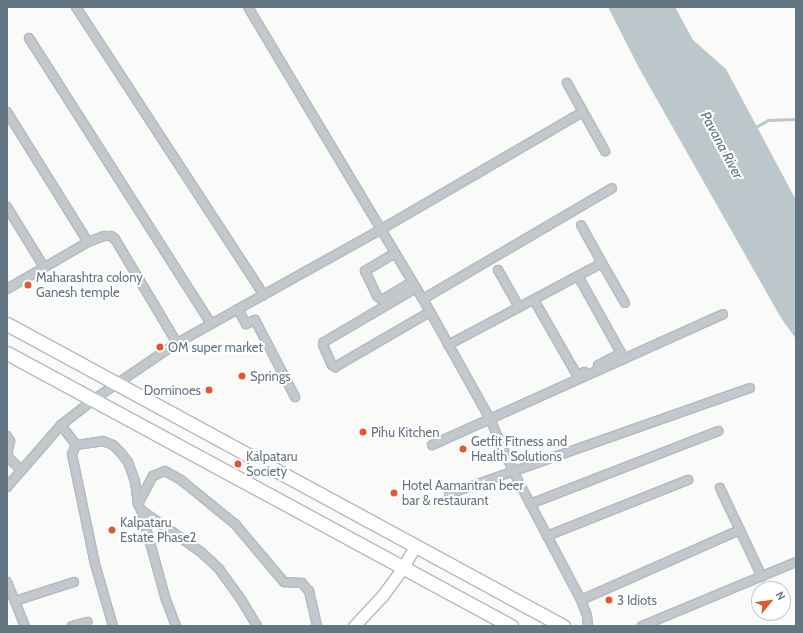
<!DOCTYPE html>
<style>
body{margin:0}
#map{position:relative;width:803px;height:633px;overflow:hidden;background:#fafaf8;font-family:Cabin,sans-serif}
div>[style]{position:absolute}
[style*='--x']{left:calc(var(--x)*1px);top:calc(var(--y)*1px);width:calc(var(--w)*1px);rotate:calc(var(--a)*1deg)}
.water>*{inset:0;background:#bbc7cb}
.stream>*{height:3px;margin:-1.5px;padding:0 1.5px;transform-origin:1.5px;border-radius:1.5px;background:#bbc7cb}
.roads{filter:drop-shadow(1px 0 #b3babf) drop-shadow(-1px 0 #b3babf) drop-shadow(0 1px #b3babf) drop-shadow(0 -1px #b3babf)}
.street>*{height:8px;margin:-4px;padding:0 4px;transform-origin:4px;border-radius:4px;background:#c3c8cc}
.secondary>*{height:11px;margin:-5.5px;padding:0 5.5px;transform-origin:5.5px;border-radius:5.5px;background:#fff}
.primary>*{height:13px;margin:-6.5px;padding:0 6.5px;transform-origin:6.5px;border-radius:6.5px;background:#fff}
.dots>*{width:11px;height:11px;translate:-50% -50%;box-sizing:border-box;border:2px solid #fff;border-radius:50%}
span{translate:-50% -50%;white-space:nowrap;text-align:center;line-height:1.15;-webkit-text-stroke:4px #fff;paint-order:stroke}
.poi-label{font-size:13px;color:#657683}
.left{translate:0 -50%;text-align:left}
.right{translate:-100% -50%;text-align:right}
.water-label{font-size:14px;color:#60757c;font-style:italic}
.frame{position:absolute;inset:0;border:8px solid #657683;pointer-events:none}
.north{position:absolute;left:751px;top:581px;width:40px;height:40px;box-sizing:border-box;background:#fff;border:1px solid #c1c8cd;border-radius:50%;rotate:61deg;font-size:11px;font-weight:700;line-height:16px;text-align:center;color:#657683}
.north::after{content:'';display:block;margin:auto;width:14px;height:18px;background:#e4572e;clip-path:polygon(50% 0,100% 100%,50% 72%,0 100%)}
</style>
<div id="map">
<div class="water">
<div style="clip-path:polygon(608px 7px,675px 7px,693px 40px,726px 69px,796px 200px,796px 339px,781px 318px,639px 68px)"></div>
</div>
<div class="stream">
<div style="--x:754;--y:128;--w:16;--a:-30"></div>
<div style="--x:768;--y:120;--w:28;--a:-2"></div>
</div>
<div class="roads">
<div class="street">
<div style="--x:76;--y:7;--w:344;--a:56.9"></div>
<div style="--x:248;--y:7;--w:340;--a:59.1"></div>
<div style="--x:423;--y:299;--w:137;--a:60.8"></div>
<div style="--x:490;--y:419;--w:57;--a:66.1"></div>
<div style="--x:513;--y:471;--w:146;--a:62.2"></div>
<div style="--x:581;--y:600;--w:17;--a:69"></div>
<div style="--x:587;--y:616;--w:10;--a:84"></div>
<div style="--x:29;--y:38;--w:339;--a:57.5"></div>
<div style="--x:567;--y:83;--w:78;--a:60.8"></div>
<div style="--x:7;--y:112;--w:153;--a:58.1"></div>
<div style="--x:7;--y:207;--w:70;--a:58.3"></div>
<div style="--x:395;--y:253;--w:35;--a:149"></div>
<div style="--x:365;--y:271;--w:28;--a:64"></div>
<div style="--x:377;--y:296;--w:6;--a:39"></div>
<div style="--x:382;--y:300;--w:35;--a:-31"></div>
<div style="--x:602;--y:263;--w:46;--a:60.1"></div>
<div style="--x:498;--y:270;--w:43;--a:60.4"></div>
<div style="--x:578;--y:276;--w:88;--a:60.8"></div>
<div style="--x:621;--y:353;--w:26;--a:152"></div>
<div style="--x:416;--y:288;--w:107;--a:149.6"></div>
<div style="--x:324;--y:342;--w:3;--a:108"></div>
<div style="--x:323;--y:345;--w:22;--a:66"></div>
<div style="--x:332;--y:365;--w:4;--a:34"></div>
<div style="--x:335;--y:367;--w:110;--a:-30.1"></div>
<div style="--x:7;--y:289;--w:94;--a:-30.1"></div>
<div style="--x:88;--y:242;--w:17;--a:-21"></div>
<div style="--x:104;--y:236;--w:7;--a:0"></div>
<div style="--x:111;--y:236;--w:5;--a:37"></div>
<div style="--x:115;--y:239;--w:121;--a:59.2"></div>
<div style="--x:423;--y:299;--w:219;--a:-30.4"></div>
<div style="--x:534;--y:300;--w:86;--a:60.2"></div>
<div style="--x:577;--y:375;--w:8;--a:-23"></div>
<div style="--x:238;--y:309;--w:17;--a:62"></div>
<div style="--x:246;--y:324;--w:10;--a:-24"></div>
<div style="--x:255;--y:320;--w:87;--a:62.5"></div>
<div style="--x:448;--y:345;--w:174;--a:-28"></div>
<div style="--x:602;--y:263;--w:43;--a:-118.9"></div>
<div style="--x:61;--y:425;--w:25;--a:53"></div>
<div style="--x:76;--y:445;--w:10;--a:114"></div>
<div style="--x:72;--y:454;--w:112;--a:78.2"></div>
<div style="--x:95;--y:564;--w:65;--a:73.8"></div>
<div style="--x:7;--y:436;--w:6;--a:59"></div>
<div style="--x:10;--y:441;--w:14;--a:102"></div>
<div style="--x:76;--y:445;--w:27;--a:-8"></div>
<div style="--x:103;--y:441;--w:11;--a:22"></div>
<div style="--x:113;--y:445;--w:11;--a:45"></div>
<div style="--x:121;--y:453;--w:11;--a:52"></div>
<div style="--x:128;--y:462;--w:20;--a:70"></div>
<div style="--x:135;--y:481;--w:23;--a:83"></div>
<div style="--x:138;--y:504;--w:7;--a:63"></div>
<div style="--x:141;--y:510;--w:73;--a:35"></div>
<div style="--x:201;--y:552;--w:25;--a:43"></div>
<div style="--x:219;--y:569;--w:39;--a:54"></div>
<div style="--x:242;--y:601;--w:29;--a:59"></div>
<div style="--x:432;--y:445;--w:319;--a:-24.2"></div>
<div style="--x:7;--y:456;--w:20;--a:45"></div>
<div style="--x:7;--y:487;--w:82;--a:-48.9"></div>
<div style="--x:61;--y:425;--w:41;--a:-38"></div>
<div style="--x:93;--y:400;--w:102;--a:-34.2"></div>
<div style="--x:177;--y:343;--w:232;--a:-29.1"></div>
<div style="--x:380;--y:230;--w:235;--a:-30.2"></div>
<div style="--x:720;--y:488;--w:98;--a:64.7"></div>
<div style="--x:449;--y:494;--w:319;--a:-19.4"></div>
<div style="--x:138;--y:504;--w:32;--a:-62"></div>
<div style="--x:153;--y:476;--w:13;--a:-23"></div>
<div style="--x:165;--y:471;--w:18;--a:29"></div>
<div style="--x:181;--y:480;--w:70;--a:39.2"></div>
<div style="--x:235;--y:524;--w:76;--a:49.8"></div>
<div style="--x:284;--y:582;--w:18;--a:3"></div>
<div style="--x:302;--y:583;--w:11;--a:49"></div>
<div style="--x:309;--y:591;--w:36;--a:77"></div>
<div style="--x:530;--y:504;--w:202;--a:-21.2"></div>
<div style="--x:141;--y:510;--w:93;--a:74.5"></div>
<div style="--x:166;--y:600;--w:28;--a:69"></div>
<div style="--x:547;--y:536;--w:152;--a:-21.7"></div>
<div style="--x:7;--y:582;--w:48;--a:67.8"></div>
<div style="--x:581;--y:600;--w:174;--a:-23.8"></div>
<div style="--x:15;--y:601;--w:62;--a:-17.9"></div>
<div style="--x:72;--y:626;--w:16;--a:-15"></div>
<div style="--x:642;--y:626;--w:167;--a:-22.6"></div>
</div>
<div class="secondary">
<div style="--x:354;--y:626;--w:42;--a:-46.9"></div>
<div style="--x:383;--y:595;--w:34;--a:-54"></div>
<div style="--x:403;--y:567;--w:24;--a:-60"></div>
</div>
<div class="primary">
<div style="--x:7;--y:324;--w:633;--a:28.51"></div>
<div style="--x:7;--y:353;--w:573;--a:28.44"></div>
</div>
</div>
<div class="dots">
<div style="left:28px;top:285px;background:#e4572e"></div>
<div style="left:160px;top:347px;background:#e4572e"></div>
<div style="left:242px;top:376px;background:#e4572e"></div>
<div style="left:209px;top:390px;background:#e4572e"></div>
<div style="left:363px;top:432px;background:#e4572e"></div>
<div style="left:463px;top:449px;background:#e4572e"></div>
<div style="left:238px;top:464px;background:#e4572e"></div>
<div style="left:394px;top:493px;background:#e4572e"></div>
<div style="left:112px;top:530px;background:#e4572e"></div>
<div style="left:609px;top:600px;background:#e4572e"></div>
</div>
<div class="poi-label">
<span class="left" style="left:36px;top:285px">Maharashtra colony<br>Ganesh temple</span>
<span class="left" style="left:168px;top:347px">OM super market</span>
<span class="left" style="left:250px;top:376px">Springs</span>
<span class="right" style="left:201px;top:390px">Dominoes</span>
<span class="left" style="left:371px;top:432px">Pihu Kitchen</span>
<span class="left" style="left:471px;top:449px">Getfit Fitness and<br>Health Solutions</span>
<span class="left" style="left:246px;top:464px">Kalpataru<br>Society</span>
<span class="left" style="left:402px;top:493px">Hotel Aamantran beer<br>bar &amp; restaurant</span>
<span class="left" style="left:120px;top:530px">Kalpataru<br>Estate Phase2</span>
<span class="left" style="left:617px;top:600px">3 Idiots</span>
</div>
<div class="water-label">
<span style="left:722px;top:145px;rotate:62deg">Pavana River</span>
</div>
<div class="frame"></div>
<div class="north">N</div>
</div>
